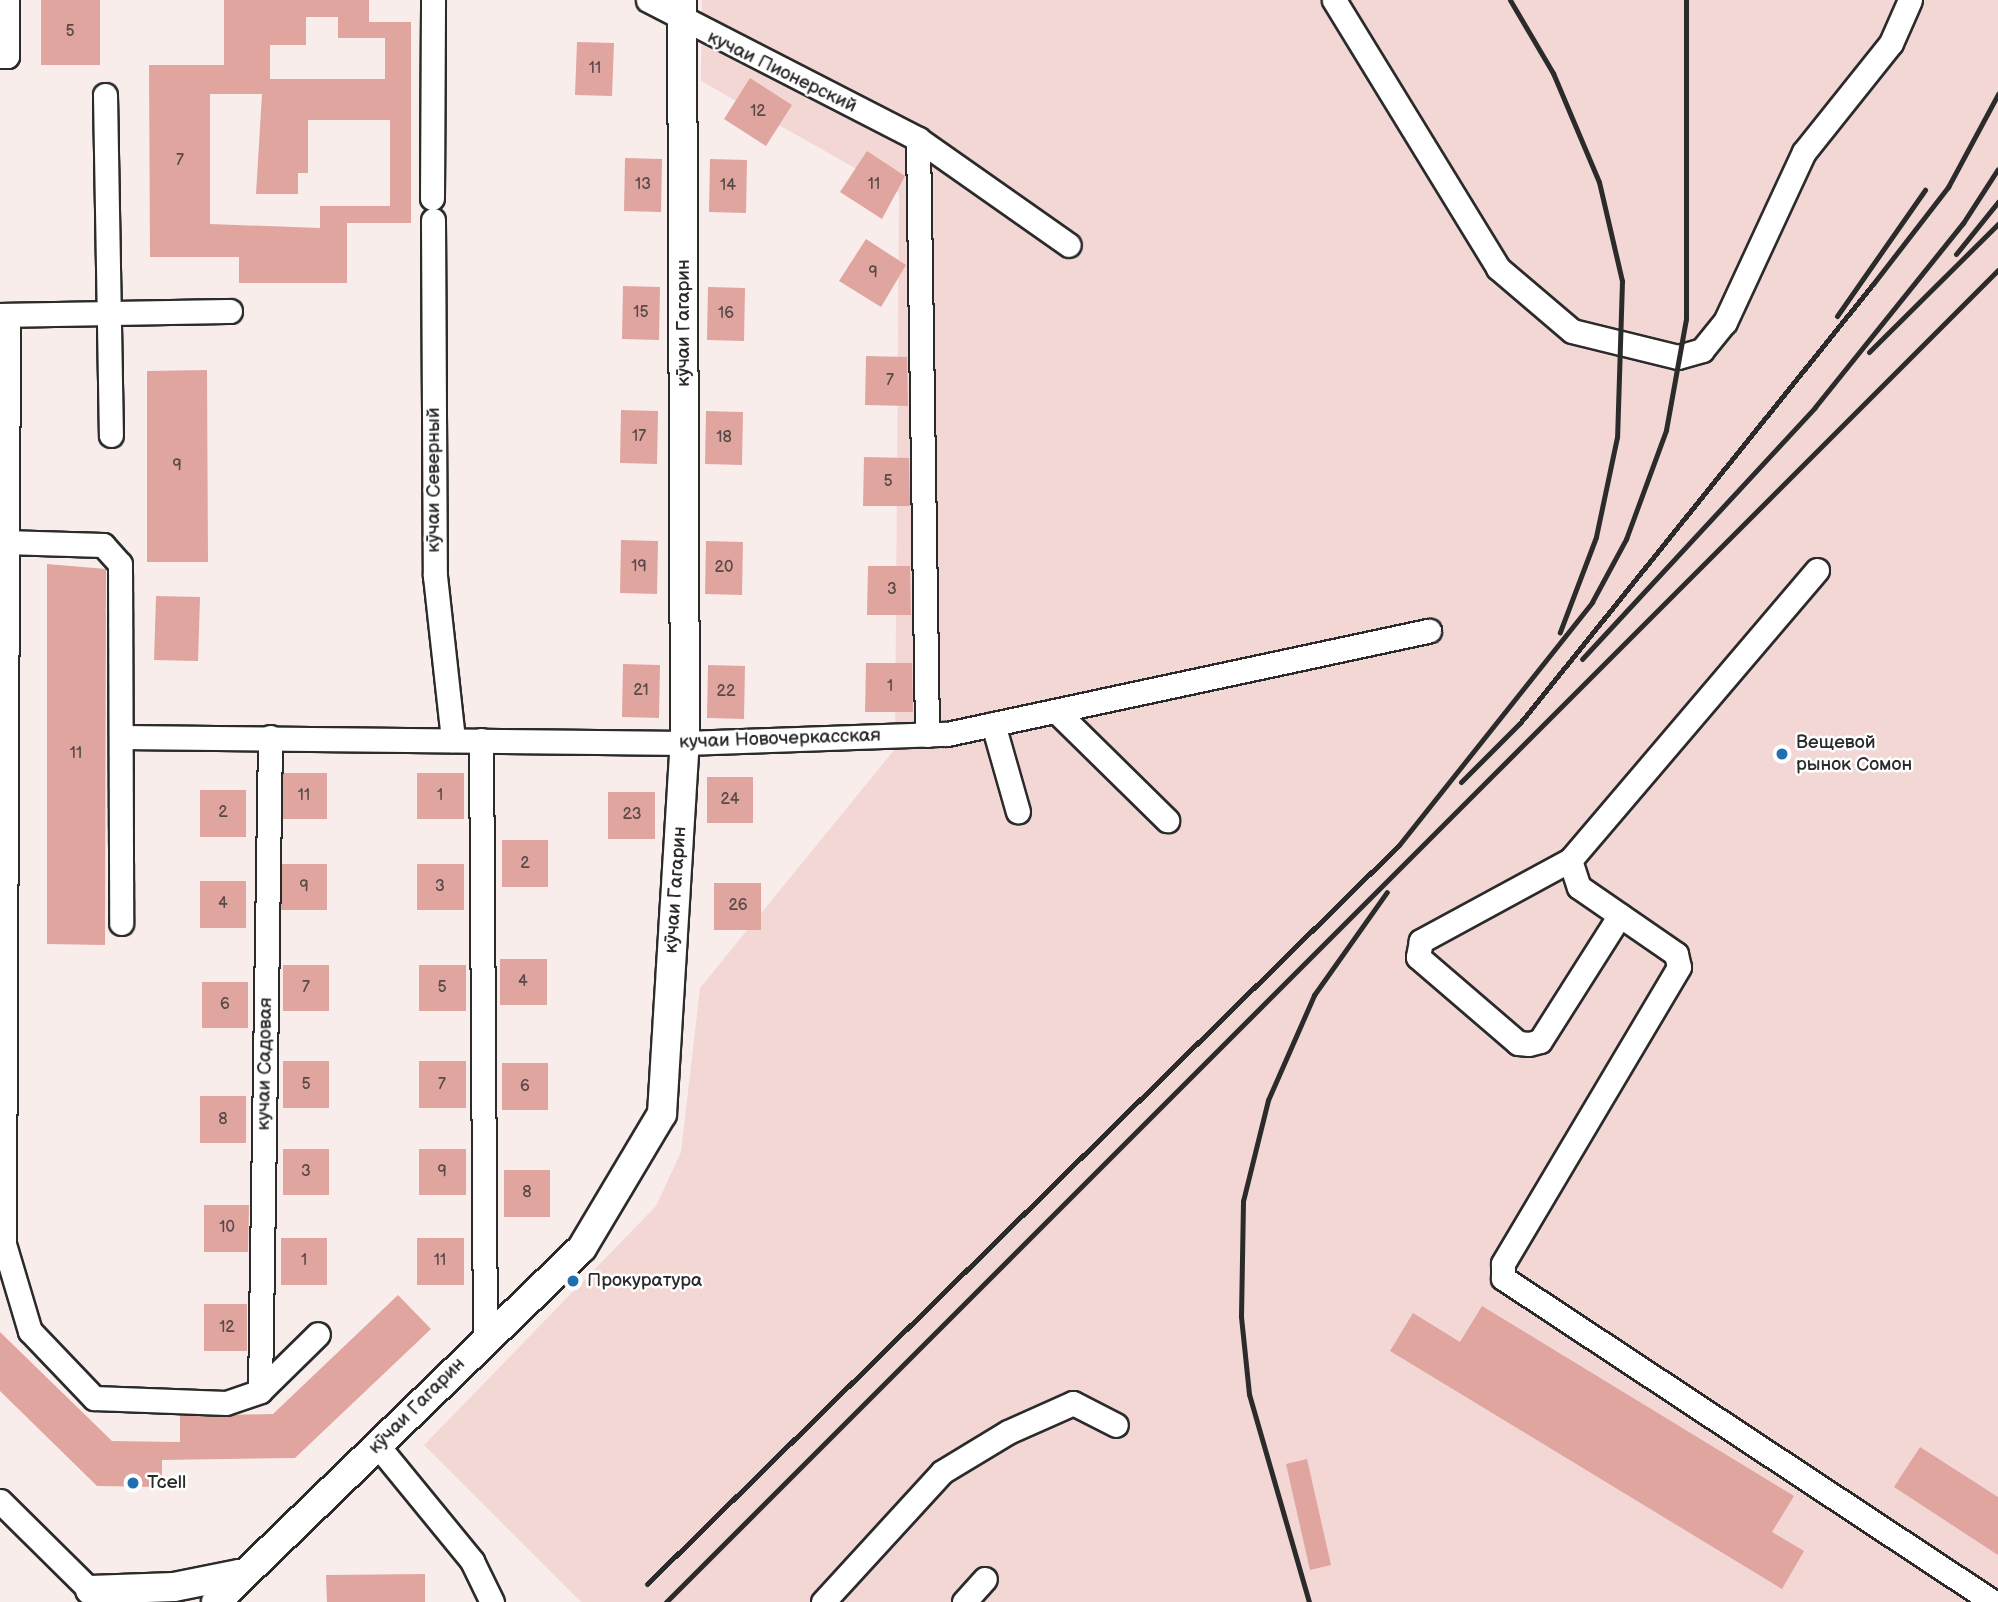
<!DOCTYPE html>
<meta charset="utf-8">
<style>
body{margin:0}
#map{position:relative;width:1998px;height:1602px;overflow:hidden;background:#f9edec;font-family:"Balsamiq Sans",sans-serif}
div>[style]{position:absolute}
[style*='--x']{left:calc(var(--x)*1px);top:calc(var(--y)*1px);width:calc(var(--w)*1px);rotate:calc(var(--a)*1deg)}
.built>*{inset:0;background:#f2d7d5}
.building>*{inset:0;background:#e0a59f}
.roads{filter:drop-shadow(2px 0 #2b2b2b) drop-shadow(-2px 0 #2b2b2b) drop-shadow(0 2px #2b2b2b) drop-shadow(0 -2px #2b2b2b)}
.minor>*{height:23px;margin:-11.5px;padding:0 11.5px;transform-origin:11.5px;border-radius:11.5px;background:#fff}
.major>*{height:28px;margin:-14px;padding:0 14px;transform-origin:14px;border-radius:14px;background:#fff}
.rail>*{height:5px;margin:-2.5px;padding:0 2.5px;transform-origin:2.5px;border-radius:2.5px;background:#2b2b2b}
.dots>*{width:19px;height:19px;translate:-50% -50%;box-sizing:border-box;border:4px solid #fff;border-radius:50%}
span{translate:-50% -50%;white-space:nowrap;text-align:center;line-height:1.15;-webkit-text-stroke:5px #fff;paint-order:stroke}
.number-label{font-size:16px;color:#584a48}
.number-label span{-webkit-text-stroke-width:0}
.street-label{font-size:19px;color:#2b2b2b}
.poi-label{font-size:19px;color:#2b2b2b}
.left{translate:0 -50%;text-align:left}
</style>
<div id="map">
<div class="built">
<div style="clip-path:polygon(702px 0,1998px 0,1998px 1602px,581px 1602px,424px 1445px,656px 1206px,681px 1152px,700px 988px,895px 749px,899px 193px,701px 81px)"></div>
</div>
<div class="building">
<div style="clip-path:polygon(41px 0,100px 0,100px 65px,41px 65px)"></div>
<div style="clip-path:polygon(evenodd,224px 0,369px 0,369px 22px,411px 22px,411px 223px,347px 223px,347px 283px,239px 283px,239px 257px,150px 257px,149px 65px,224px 65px,224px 0,306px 17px,338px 17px,338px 38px,385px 38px,385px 79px,270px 79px,270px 45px,306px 45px,306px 17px,224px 0,210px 94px,262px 94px,256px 194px,298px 194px,298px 173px,308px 173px,308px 120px,390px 120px,390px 206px,320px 206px,320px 228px,210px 224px,210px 94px)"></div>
<div style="clip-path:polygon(577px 42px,614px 43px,612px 96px,575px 95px)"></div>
<div style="clip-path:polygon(750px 78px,792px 105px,766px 146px,724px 119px)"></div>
<div style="clip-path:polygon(867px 151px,905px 176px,882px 219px,840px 192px)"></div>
<div style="clip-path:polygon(625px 158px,662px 159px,661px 212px,624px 211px)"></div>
<div style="clip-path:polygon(710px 159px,747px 160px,746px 213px,709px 212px)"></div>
<div style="clip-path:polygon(866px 239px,906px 265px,881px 307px,839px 281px)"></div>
<div style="clip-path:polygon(623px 286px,660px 287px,659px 340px,622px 339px)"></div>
<div style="clip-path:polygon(708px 287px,745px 288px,744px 341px,707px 340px)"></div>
<div style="clip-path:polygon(866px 356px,907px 357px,908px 406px,865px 405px)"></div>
<div style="clip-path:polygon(207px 370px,208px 562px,147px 562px,147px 371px)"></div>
<div style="clip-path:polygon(621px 410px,658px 411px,657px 464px,620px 463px)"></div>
<div style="clip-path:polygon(706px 411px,743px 412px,742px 465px,705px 464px)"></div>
<div style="clip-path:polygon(864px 457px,909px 458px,910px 506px,863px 506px)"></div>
<div style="clip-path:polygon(621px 540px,658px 541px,657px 594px,620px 593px)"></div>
<div style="clip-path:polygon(706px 541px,743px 542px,742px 595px,705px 594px)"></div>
<div style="clip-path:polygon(47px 564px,106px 569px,105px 945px,47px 944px)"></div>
<div style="clip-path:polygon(868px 566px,910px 566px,911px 615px,867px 615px)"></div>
<div style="clip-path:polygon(156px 596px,200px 597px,198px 661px,154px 660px)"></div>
<div style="clip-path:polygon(866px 663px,912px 663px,913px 712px,865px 712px)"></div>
<div style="clip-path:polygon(623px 664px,660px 665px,659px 718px,622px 717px)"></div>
<div style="clip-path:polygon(708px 665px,745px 666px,744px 719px,707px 718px)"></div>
<div style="clip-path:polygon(283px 773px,327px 773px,327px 819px,283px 819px)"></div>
<div style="clip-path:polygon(417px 773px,464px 773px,464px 819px,417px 819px)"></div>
<div style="clip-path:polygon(707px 777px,753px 777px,753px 823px,707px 823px)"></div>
<div style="clip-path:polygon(200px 790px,246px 790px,246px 837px,200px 837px)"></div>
<div style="clip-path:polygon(608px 792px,655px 792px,655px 839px,608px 839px)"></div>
<div style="clip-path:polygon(502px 840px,548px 840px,548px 887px,502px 887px)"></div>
<div style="clip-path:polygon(282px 864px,327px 864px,327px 910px,281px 910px)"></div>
<div style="clip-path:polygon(417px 864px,464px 864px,464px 910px,417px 910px)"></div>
<div style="clip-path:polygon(200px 881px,246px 881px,246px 928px,200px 928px)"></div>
<div style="clip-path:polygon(714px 883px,761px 883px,761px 930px,714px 930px)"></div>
<div style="clip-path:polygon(500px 959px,547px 959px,547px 1005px,500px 1005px)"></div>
<div style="clip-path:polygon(283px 965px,329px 965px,329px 1011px,283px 1011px)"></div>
<div style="clip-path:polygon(419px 965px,466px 965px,466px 1011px,419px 1011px)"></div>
<div style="clip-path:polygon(202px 982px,248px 982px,248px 1028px,202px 1028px)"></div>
<div style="clip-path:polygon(283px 1061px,329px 1061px,329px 1108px,283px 1108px)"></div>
<div style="clip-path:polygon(419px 1061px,466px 1061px,466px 1108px,419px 1108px)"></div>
<div style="clip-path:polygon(502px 1063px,548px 1063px,548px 1110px,502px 1110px)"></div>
<div style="clip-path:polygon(200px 1096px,246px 1096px,246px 1143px,200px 1143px)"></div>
<div style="clip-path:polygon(283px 1149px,329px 1149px,329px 1195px,283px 1195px)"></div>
<div style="clip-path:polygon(419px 1149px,466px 1149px,466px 1195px,419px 1195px)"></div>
<div style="clip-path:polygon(504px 1170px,550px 1170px,550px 1217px,504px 1217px)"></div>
<div style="clip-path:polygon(204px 1205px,249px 1205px,248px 1252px,204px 1252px)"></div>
<div style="clip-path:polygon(281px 1238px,327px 1238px,327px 1285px,281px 1285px)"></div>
<div style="clip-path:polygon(417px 1238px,464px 1238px,464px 1285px,417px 1285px)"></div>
<div style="clip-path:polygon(398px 1295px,431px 1329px,295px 1458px,162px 1460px,162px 1487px,97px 1486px,0 1391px,0 1332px,112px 1441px,180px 1442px,180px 1416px,273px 1414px)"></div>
<div style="clip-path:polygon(204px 1304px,247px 1304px,247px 1351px,204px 1351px)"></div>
<div style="clip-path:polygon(1482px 1306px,1794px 1496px,1772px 1532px,1804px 1551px,1782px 1589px,1390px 1351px,1413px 1313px,1460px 1342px)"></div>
<div style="clip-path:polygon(1920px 1447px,1998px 1497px,1998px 1555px,1894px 1487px)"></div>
<div style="clip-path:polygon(1307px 1459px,1331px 1565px,1310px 1570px,1286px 1464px)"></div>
<div style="clip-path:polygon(425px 1574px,425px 1602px,327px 1602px,326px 1575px)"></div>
</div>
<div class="roads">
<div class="minor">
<div style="--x:648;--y:0;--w:304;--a:27.2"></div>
<div style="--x:918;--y:139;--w:184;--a:35.1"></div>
<div style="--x:1334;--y:0;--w:314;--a:58.5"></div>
<div style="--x:1498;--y:268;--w:97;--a:40.4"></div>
<div style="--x:1572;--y:331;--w:109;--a:13.8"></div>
<div style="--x:1678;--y:357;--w:25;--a:-16"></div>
<div style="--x:1702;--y:350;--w:36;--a:-51"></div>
<div style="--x:1725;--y:322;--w:187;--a:-65.1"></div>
<div style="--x:1804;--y:152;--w:139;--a:-51.4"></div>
<div style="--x:1891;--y:43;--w:47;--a:-66.2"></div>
<div style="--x:0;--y:56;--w:7;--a:0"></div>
<div style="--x:7;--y:56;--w:56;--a:-90"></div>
<div style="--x:105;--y:95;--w:340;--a:89"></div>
<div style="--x:918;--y:139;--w:596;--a:89.13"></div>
<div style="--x:432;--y:198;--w:198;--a:-89.7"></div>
<div style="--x:433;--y:220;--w:356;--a:89.7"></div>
<div style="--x:435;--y:576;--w:165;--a:83.7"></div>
<div style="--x:0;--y:315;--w:230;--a:-1"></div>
<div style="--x:8;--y:315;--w:929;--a:90.25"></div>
<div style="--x:4;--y:1244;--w:91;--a:73.4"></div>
<div style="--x:30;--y:1331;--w:93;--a:46.3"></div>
<div style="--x:94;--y:1398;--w:132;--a:2.2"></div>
<div style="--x:226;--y:1403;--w:36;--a:-19"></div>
<div style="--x:260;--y:1391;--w:81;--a:-44.5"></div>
<div style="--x:4;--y:542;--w:99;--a:1.7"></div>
<div style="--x:103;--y:545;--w:25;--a:48"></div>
<div style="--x:120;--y:564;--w:359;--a:89.8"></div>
<div style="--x:1817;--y:570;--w:381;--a:130.4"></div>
<div style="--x:1570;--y:860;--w:28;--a:72"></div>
<div style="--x:1579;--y:887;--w:118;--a:34.6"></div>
<div style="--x:1676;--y:954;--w:13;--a:77"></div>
<div style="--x:1679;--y:967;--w:345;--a:120.7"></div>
<div style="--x:1503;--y:1264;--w:14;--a:90"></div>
<div style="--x:1503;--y:1278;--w:587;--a:33.47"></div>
<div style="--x:1056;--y:711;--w:156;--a:44.5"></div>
<div style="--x:993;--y:724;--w:91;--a:74.1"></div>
<div style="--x:121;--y:737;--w:564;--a:0.61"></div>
<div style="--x:685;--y:743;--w:262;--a:-2"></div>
<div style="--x:947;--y:734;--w:493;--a:-12.1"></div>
<div style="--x:481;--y:740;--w:598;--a:89.62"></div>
<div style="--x:1570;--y:860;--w:170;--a:151.5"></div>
<div style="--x:1421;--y:941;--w:16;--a:101"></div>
<div style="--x:1418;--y:957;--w:132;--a:40.7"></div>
<div style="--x:1518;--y:1043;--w:11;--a:5"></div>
<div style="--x:1529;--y:1044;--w:11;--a:-15"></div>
<div style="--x:1540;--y:1041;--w:149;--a:-57.6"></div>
<div style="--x:260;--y:1391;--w:654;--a:-89.12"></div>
<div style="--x:378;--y:1446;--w:149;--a:50.7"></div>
<div style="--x:472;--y:1561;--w:46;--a:64"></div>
<div style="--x:0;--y:1501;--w:144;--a:44.7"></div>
<div style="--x:823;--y:1602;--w:176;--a:-47.5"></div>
<div style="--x:942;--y:1472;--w:77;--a:-31.2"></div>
<div style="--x:1008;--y:1432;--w:71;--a:-24"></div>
<div style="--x:1073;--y:1403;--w:48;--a:27.1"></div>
<div style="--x:964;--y:1602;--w:31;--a:-48"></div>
</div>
<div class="major">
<div style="--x:90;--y:1590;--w:84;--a:-2"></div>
<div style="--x:174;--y:1587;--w:66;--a:-11.3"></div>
<div style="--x:239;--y:1574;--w:7;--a:106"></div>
<div style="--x:216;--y:1602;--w:509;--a:-44.05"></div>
<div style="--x:582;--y:1248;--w:156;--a:-59.2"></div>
<div style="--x:662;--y:1114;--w:372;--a:-86.5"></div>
<div style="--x:685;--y:743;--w:743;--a:-90.23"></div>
</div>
</div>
<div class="rail">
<div style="--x:1510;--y:0;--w:85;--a:59.5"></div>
<div style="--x:1553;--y:73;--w:118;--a:67.1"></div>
<div style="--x:1599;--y:182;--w:102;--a:76.9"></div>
<div style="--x:1622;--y:281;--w:156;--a:91.8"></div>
<div style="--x:1617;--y:437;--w:102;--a:101.9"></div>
<div style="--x:1596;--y:537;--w:102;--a:110.8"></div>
<div style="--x:1956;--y:254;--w:67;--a:-51.1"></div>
<div style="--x:1837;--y:316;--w:154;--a:-55.1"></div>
<div style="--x:1869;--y:352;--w:182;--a:-44.8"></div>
<div style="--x:1582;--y:659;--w:343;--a:-47.2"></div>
<div style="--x:1815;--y:407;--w:236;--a:-51.2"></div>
<div style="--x:1963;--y:223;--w:64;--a:-57.1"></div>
<div style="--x:1461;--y:782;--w:83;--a:-45"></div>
<div style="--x:1520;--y:723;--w:563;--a:-51.2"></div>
<div style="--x:1873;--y:284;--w:123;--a:-52.3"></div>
<div style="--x:1948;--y:187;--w:106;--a:-61.7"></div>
<div style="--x:647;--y:1584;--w:1054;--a:-44.5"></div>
<div style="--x:1399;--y:845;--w:310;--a:-51.5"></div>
<div style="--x:1592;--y:602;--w:72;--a:-61.6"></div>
<div style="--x:1626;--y:539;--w:116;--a:-69.8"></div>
<div style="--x:1666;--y:430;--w:113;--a:-79.8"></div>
<div style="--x:1686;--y:319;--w:319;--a:-90"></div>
<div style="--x:666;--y:1602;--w:1884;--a:-45"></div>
<div style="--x:1309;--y:1602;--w:216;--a:-106.1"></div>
<div style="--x:1249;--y:1394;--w:78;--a:-95.9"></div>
<div style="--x:1241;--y:1316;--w:115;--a:-89"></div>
<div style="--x:1243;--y:1201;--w:104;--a:-76.1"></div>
<div style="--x:1268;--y:1100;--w:115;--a:-66.3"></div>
<div style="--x:1314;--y:995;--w:126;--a:-54.7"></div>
</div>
<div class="dots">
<div style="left:1782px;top:754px;background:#1f6fb2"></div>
<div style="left:573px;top:1281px;background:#1f6fb2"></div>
<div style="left:133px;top:1483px;background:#1f6fb2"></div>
</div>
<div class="number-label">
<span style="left:70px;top:32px">5</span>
<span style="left:595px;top:69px">11</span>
<span style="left:758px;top:112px">12</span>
<span style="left:180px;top:161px">7</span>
<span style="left:643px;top:185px">13</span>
<span style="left:874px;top:185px">11</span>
<span style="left:728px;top:186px">14</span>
<span style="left:873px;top:273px">9</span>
<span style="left:641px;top:313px">15</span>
<span style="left:726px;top:314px">16</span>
<span style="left:890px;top:381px">7</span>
<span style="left:639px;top:437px">17</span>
<span style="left:724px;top:438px">18</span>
<span style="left:177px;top:466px">9</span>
<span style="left:888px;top:482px">5</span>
<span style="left:639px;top:567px">19</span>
<span style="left:724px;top:568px">20</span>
<span style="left:892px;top:590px">3</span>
<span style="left:890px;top:687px">1</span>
<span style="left:641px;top:691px">21</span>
<span style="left:726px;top:692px">22</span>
<span style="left:76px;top:754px">11</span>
<span style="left:304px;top:796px">11</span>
<span style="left:440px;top:796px">1</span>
<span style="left:730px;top:800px">24</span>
<span style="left:223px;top:813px">2</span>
<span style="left:632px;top:815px">23</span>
<span style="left:525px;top:864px">2</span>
<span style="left:304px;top:887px">9</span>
<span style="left:440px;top:887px">3</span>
<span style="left:223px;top:904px">4</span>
<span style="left:738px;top:906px">26</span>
<span style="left:523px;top:982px">4</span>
<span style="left:306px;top:988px">7</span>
<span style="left:442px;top:988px">5</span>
<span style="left:225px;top:1005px">6</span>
<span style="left:306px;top:1085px">5</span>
<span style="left:442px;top:1085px">7</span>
<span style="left:525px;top:1087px">6</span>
<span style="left:223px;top:1120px">8</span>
<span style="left:306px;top:1172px">3</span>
<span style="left:442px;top:1172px">9</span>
<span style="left:527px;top:1193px">8</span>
<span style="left:227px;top:1228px">10</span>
<span style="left:304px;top:1261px">1</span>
<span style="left:440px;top:1261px">11</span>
<span style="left:227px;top:1328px">12</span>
</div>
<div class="street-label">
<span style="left:782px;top:72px;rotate:26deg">кучаи Пионерский</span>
<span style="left:684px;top:323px;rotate:-90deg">кӯчаи Гагарин</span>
<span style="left:434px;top:480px;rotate:-90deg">кӯчаи Северный</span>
<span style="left:780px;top:739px;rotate:-2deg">кучаи Новочеркасская</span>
<span style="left:676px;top:890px;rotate:-86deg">кӯчаи Гагарин</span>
<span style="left:265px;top:1064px;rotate:-89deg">кучаи Садовая</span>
<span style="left:417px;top:1406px;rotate:-45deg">кӯчаи Гагарин</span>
</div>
<div class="poi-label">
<span class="left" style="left:1796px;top:754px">Вещевой<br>рынок Сомон</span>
<span class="left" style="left:587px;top:1281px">Прокуратура</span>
<span class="left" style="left:147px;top:1483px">Tcell</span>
</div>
</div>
